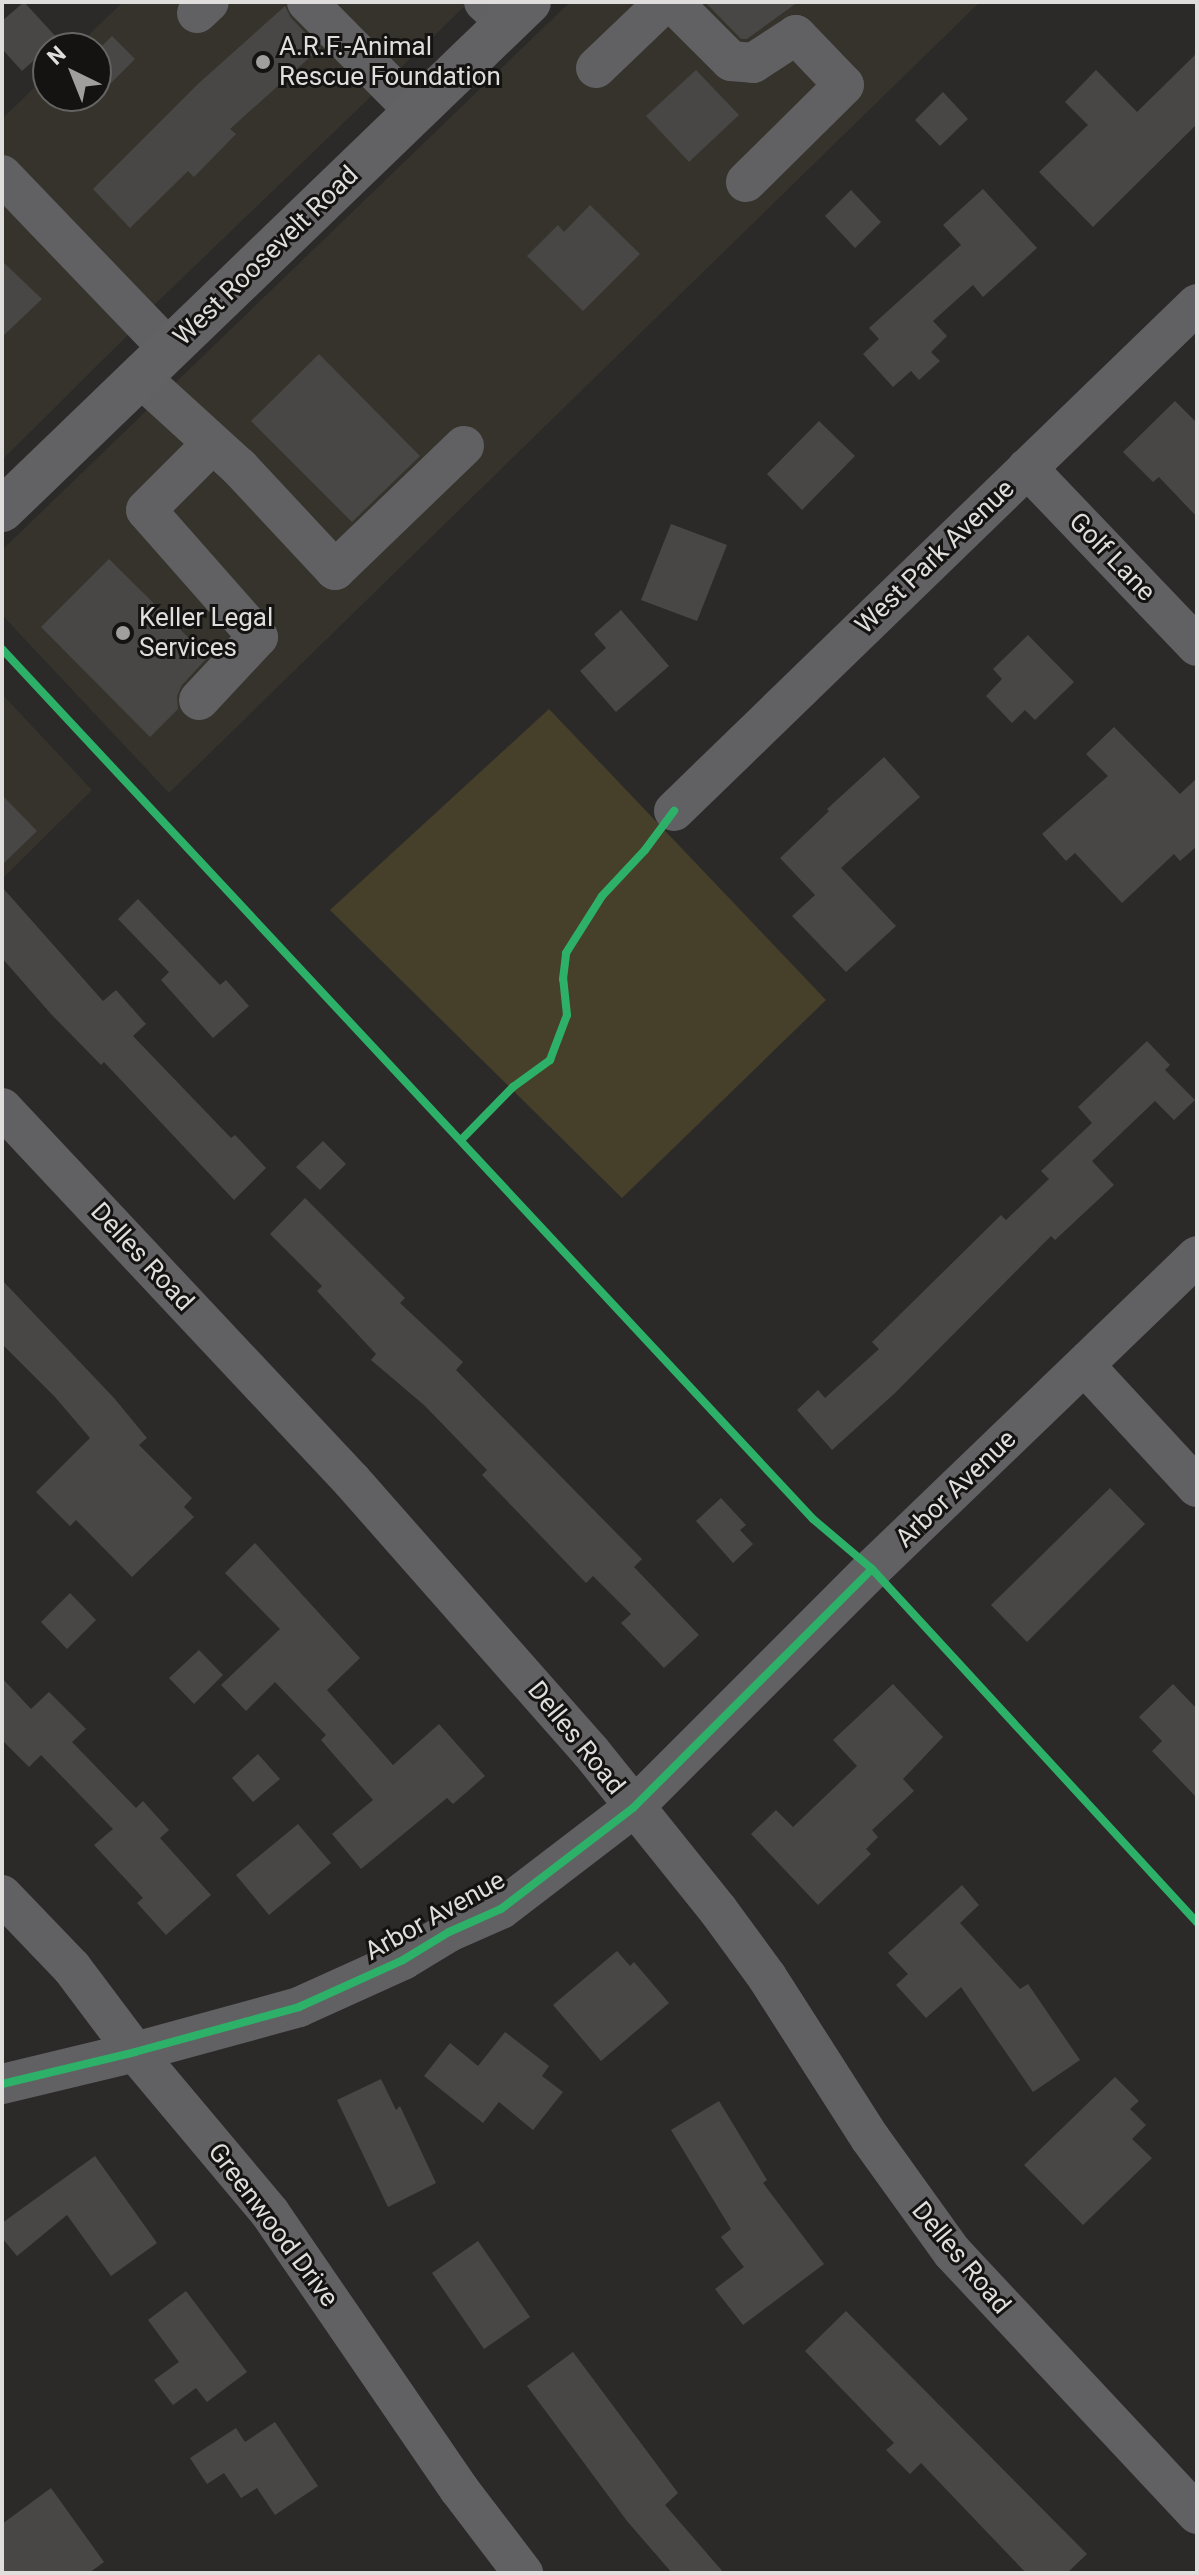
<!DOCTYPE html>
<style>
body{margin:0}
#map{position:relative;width:1199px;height:2575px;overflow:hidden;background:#2b2a29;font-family:Roboto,sans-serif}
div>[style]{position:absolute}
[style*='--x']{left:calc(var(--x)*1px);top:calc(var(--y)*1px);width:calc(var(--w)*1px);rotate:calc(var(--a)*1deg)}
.built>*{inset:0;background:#35332b}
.green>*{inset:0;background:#46402a}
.building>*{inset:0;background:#484746}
.minor>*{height:40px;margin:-20px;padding:0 20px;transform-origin:20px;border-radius:20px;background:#616164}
.major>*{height:44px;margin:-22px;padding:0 22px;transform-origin:22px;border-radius:22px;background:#626164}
.cycleway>*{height:8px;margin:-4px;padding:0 4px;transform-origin:4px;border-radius:4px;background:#2db169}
.dots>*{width:22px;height:22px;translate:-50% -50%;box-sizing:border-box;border:4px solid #141312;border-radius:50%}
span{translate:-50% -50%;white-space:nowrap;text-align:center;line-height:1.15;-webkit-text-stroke:6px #141312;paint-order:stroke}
.poi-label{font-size:26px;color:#dfdedc}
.left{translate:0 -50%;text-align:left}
.street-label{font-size:26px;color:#dfdedc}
.frame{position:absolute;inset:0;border:4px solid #dfdedc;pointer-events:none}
.north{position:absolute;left:32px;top:32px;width:80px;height:80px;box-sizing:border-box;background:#141312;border:2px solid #656463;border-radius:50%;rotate:317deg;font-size:22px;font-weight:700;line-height:32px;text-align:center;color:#dfdedc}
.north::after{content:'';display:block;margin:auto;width:28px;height:36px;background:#a09f9d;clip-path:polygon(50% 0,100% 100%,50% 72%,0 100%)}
</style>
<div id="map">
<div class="built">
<div style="clip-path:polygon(123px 2px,469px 2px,149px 310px,2px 157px,2px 119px,48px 74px,48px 96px,96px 96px,96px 48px,75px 48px)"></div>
<div style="clip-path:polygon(570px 2px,980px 2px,169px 793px,2px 615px,2px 550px)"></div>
<div style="clip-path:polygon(2px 194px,133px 330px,2px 460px)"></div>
<div style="clip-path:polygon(2px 694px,92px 790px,2px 879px)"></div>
</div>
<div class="green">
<div style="clip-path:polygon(549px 709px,826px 1000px,622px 1198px,330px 910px)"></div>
</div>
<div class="building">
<div style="clip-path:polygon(24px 2px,58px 39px,22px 71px,2px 49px,2px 21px)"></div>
<div style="clip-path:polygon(705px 2px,798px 2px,747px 39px,741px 39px)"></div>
<div style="clip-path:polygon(285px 6px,291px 18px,320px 48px,230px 129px,236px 134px,194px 177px,188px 171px,130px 228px,93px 189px,198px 84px)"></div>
<div style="clip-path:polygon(112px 36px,135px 59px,108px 86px,96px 73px,96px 52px)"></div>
<div style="clip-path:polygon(1197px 53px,1197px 124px,1093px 227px,1039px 172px,1088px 125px,1065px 102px,1096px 70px,1137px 112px)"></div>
<div style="clip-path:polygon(696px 70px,739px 115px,689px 162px,646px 116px)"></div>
<div style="clip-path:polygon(943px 92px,968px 119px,940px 146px,915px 120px)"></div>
<div style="clip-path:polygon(983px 189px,1037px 248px,983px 297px,973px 285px,933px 321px,947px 336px,931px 352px,940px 361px,919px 380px,911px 371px,893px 387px,863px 354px,879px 339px,869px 328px,961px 245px,943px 225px)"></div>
<div style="clip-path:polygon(851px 190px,881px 222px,855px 248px,825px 216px)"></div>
<div style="clip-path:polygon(590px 205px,640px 254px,583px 311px,527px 256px,558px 225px,564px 232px)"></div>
<div style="clip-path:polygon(2px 261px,42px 299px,2px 337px)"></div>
<div style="clip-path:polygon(319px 354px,420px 456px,352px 522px,251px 421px)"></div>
<div style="clip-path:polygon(1175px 401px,1197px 423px,1197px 517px,1159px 477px,1153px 482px,1123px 452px)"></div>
<div style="clip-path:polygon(819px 421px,855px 456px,802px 510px,767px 474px)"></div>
<div style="clip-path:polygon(671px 524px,727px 545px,697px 621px,641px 600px)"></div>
<div style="clip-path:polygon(109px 559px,208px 657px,182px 685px,177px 696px,178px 709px,150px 737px,41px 627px)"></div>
<div style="clip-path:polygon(621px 610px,669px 666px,616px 712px,580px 671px,606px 648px,594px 634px)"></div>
<div style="clip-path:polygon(1028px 635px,1074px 682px,1035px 720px,1025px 710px,1012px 723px,986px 696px,1002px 679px,993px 669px)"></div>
<div style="clip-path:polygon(1114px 727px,1180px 794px,1197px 778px,1197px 846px,1180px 861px,1174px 854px,1122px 903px,1075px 853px,1066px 861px,1042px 834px,1108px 776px,1086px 754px)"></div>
<div style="clip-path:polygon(884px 757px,920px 797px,841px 868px,896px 926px,846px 972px,792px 916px,815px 895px,780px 858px,829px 811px,827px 809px)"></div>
<div style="clip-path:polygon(2px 795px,37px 831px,2px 865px)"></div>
<div style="clip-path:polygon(2px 887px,103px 1001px,116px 990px,146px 1024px,133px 1036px,231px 1138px,235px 1135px,266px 1168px,234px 1200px,104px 1062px,101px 1065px,51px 1014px,2px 958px)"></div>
<div style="clip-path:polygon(138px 899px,220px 985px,226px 980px,249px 1006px,213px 1038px,161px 980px,169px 972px,118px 919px)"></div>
<div style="clip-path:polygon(1147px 1041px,1170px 1065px,1165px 1070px,1195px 1100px,1174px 1120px,1155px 1101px,1092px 1161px,1114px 1185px,1055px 1240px,1051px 1236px,895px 1393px,832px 1450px,797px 1410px,818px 1390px,825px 1398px,879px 1349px,872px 1342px,1001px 1215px,1006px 1220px,1049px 1179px,1041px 1171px,1092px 1123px,1078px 1107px)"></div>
<div style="clip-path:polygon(323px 1141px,346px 1164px,320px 1190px,296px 1167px)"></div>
<div style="clip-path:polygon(305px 1198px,405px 1298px,400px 1303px,463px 1362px,456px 1370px,642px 1559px,634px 1567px,699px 1635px,664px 1668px,621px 1623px,631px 1614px,593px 1576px,586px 1583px,482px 1475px,487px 1470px,424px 1405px,371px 1360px,376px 1354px,317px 1291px,322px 1286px,270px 1234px)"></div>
<div style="clip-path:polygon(2px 1280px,114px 1398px,147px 1438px,139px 1445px,192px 1498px,184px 1507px,194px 1517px,132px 1577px,76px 1520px,70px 1526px,36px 1492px,90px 1438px,55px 1397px,2px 1344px)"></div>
<div style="clip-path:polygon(1110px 1488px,1145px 1524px,1027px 1642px,991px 1605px)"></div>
<div style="clip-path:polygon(721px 1498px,746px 1525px,740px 1530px,753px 1544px,733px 1563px,696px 1521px)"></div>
<div style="clip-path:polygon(255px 1543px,360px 1658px,327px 1690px,393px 1765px,439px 1724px,485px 1776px,453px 1804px,447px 1798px,361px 1869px,332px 1834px,373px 1800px,321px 1740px,326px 1735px,275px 1682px,246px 1711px,221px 1685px,280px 1629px,225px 1573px)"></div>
<div style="clip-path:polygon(70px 1593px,96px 1620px,67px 1649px,41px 1622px)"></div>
<div style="clip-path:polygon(199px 1650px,223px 1675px,194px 1704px,169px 1678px)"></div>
<div style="clip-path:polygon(2px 1678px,31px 1709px,49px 1692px,86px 1729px,72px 1742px,136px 1808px,143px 1801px,169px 1830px,160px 1838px,211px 1895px,166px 1935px,137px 1903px,143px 1898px,94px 1845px,113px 1829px,41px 1755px,29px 1767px,2px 1740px)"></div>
<div style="clip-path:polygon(893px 1684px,943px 1737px,903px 1779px,914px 1791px,872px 1830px,878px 1837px,866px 1849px,871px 1854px,818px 1905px,751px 1834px,776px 1810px,793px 1827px,857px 1766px,833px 1740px)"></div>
<div style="clip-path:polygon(1173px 1684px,1197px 1709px,1197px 1798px,1152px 1751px,1162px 1741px,1139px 1717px)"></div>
<div style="clip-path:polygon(258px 1754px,280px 1779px,253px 1802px,232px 1778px)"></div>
<div style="clip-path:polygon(298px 1824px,331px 1863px,269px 1915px,236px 1875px)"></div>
<div style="clip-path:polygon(962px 1885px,979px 1905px,960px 1923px,1020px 1989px,1028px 1984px,1080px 2060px,1033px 2092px,961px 1987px,926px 2018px,896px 1985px,908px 1974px,888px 1953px)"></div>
<div style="clip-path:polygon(617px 1951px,630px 1966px,634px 1962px,669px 2003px,601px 2061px,553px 2005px)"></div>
<div style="clip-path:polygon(505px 2032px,549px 2066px,542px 2076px,563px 2092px,533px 2130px,499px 2102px,483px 2123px,424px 2076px,450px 2043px,478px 2066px)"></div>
<div style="clip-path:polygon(1115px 2077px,1139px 2101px,1130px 2109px,1146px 2125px,1132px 2139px,1152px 2158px,1083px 2225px,1024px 2165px)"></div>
<div style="clip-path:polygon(381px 2079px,396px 2110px,400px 2106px,436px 2183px,388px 2207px,337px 2100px)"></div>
<div style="clip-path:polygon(719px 2101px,767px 2180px,763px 2183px,824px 2264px,743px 2325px,715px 2289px,744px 2267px,721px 2237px,731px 2229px,671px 2130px)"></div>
<div style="clip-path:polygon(95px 2156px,157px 2243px,111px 2276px,67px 2215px,17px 2256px,2px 2238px,2px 2223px)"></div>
<div style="clip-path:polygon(478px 2241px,530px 2317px,484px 2349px,432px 2273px)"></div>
<div style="clip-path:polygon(186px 2291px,247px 2372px,207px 2402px,196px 2388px,173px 2405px,154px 2380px,179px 2362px,148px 2320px)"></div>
<div style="clip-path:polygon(846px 2311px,1087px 2554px,1067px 2573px,1026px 2573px,921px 2463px,910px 2474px,886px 2450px,894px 2443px,805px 2351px)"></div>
<div style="clip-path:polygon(573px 2352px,678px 2493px,665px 2505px,724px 2573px,672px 2573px,627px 2521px,527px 2386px)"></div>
<div style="clip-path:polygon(275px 2422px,318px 2486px,275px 2515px,257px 2488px,241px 2498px,224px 2473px,207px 2484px,190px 2458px,236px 2428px,245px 2442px)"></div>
<div style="clip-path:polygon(51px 2488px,104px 2562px,89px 2573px,2px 2573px,2px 2524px)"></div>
</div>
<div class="minor">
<div style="--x:307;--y:2;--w:155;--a:45.3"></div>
<div style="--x:484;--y:2;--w:31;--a:42"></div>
<div style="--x:672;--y:2;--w:83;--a:45"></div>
<div style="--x:731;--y:61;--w:22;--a:5"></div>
<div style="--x:753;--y:63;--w:51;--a:-33.1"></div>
<div style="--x:796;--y:35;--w:69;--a:46.2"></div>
<div style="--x:844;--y:85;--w:138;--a:135.3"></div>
<div style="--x:197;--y:13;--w:16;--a:-43"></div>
<div style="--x:596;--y:68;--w:95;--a:-43.7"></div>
<div style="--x:2;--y:175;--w:241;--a:46.2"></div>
<div style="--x:140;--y:377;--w:134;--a:42.3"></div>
<div style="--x:239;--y:467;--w:141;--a:47"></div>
<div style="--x:335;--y:570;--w:179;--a:-43.9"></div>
<div style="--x:1027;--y:468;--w:246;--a:46.3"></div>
<div style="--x:199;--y:700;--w:86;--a:-46.9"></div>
<div style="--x:258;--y:637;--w:169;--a:-131.4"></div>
<div style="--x:146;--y:510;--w:93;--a:-45"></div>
<div style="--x:674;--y:811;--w:728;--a:-44.11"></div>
<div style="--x:2;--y:1108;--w:511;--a:46.82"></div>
<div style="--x:352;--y:1481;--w:361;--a:48.6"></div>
<div style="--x:591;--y:1752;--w:203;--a:51.2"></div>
<div style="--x:718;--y:1910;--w:83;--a:53.8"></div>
<div style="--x:767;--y:1977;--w:191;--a:57.4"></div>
<div style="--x:870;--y:2138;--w:140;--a:54.3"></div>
<div style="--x:952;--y:2252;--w:359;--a:46.9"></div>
<div style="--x:1085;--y:1366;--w:165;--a:47.2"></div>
<div style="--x:2;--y:1895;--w:101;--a:46.2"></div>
<div style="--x:72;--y:1968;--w:105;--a:53.1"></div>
<div style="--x:135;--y:2052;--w:210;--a:50"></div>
<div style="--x:270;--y:2213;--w:335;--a:55.6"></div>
<div style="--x:459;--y:2489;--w:106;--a:52.7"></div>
<div style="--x:2;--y:2084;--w:137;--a:-13.5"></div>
<div style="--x:135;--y:2052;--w:170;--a:-15.3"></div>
<div style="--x:299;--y:2007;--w:114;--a:-24.3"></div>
<div style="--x:403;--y:1960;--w:54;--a:-31.3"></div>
<div style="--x:449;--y:1932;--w:57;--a:-23.9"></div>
<div style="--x:501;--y:1909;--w:166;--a:-37.4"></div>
<div style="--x:633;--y:1808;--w:338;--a:-45"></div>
<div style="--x:872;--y:1569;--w:451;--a:-43.9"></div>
</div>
<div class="major">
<div style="--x:2;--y:510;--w:732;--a:-43.95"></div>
</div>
<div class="cycleway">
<div style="--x:2;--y:649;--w:1189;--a:47.01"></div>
<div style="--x:813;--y:1519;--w:77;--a:40.3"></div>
<div style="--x:872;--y:1569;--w:480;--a:47.4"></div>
<div style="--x:462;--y:1139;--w:73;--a:-45.6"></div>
<div style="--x:513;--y:1087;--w:46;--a:-36.1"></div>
<div style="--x:550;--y:1060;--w:48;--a:-69.3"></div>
<div style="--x:567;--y:1015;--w:36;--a:-96"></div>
<div style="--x:563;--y:979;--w:26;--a:-83"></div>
<div style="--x:566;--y:953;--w:67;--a:-57.7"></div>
<div style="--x:602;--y:896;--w:63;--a:-46.9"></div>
<div style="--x:645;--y:850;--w:49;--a:-53.4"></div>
<div style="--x:2;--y:2084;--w:137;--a:-13.5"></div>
<div style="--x:135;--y:2052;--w:170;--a:-15.3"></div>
<div style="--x:299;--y:2007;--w:114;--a:-24.3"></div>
<div style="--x:403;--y:1960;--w:54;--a:-31.3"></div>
<div style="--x:449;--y:1932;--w:57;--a:-23.9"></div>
<div style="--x:501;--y:1909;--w:166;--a:-37.4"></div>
<div style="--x:633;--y:1808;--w:338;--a:-45"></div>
</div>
<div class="dots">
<div style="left:263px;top:62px;background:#a09f9d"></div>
<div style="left:123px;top:633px;background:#a09f9d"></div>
</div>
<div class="poi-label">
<span class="left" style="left:279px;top:62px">A.R.F.-Animal<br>Rescue Foundation</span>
<span class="left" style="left:139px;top:633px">Keller Legal<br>Services</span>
</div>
<div class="street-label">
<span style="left:266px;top:256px;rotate:-44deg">West Roosevelt Road</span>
<span style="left:935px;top:557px;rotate:-44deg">West Park Avenue</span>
<span style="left:1112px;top:557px;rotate:46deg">Golf Lane</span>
<span style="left:142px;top:1257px;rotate:47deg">Delles Road</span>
<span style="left:956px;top:1489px;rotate:-44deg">Arbor Avenue</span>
<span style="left:576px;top:1738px;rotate:51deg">Delles Road</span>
<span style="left:435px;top:1916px;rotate:-29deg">Arbor Avenue</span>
<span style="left:273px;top:2225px;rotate:53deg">Greenwood Drive</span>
<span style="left:961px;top:2258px;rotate:50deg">Delles Road</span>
</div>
<div class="frame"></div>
<div class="north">N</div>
</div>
